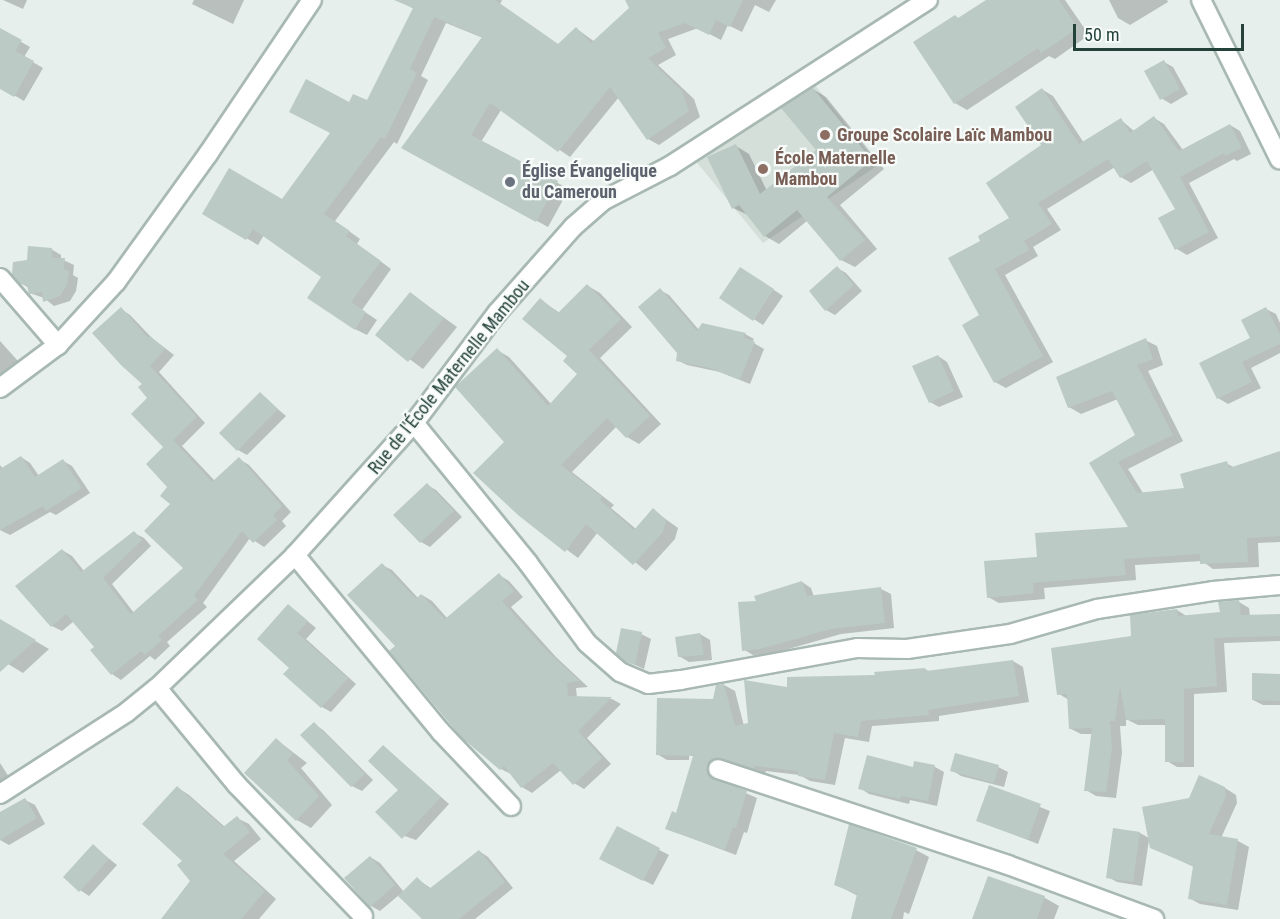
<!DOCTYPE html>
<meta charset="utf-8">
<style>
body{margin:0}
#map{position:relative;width:1280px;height:919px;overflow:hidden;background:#e6efeb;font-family:"Roboto Condensed",sans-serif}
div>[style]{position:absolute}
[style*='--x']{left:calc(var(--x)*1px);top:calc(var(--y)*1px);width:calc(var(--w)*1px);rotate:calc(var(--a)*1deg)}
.built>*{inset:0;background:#d4dfda}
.shadow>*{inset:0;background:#0003}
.building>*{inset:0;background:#bbcac4}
.roads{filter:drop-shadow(2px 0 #a8b8b2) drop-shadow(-2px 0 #a8b8b2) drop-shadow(0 2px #a8b8b2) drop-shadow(0 -2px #a8b8b2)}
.minor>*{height:18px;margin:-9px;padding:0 9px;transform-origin:9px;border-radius:9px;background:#fff}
.tertiary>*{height:18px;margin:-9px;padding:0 9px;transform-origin:9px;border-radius:9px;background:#fff}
.dots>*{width:16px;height:16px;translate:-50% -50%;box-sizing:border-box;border:3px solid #f7fbf9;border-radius:50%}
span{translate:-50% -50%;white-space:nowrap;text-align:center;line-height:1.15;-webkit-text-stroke:4.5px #f7fbf9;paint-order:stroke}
.education-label{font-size:18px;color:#785e54;font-weight:700}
.left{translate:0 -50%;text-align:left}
.worship-label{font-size:18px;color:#5b616d;font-weight:700}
.street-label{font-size:18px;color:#24423a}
.scale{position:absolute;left:1073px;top:24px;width:171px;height:27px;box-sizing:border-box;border:3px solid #24423a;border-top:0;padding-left:8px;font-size:18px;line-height:21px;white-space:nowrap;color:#24423a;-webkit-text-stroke:4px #f7fbf9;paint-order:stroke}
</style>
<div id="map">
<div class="built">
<div style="clip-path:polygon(811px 80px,878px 165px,763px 243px,694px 159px)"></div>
</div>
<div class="shadow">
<div style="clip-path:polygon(3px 0,27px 0,23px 9px)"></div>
<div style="clip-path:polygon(194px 0,244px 0,233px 24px,192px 4px)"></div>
<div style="clip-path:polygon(398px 0,502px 0,500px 4px,559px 45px,577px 29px,595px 42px,631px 8px,627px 0,776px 0,769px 12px,755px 5px,742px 32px,728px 25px,721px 40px,698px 28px,668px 39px,676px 55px,658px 65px,694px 99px,700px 117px,659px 145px,648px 139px,619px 97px,570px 157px,501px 110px,481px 142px,569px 189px,548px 227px,404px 148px,483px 38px,446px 23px,421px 76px,428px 80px,397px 144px,394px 142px,335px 221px,360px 239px,357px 244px,391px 269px,362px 310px,377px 320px,367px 335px,355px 329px,323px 277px,264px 235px,258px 245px,204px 213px,282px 201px,332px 133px,350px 104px,368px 102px,414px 9px)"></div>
<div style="clip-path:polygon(989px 0,1065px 0,1089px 35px,1055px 59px,1049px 56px,967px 110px,955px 103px,955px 16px,960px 19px)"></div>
<div style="clip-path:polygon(1109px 0,1167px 0,1168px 2px,1130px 25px,1118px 18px)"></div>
<div style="clip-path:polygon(0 30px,30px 47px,24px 57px,43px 68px,24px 101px,0 87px)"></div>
<div style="clip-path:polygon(1164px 62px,1173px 67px,1188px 94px,1171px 104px,1161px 98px)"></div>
<div style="clip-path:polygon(813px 89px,826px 97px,884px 169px,840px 205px,877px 249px,855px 267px,841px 260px,808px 220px,779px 244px,765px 236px,748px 215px,733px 208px,736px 146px,749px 154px,767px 191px,818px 151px)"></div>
<div style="clip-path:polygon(1043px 90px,1053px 96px,1084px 143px,1121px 120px,1134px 131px,1154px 118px,1164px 124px,1183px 150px,1230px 125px,1240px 131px,1251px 154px,1237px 161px,1234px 159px,1189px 183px,1218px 238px,1187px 255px,1177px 249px,1177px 209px,1154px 169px,1131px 183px,1121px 177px,1115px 167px,1047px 209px,1061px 230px,1033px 247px,1038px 256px,1005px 275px,1053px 362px,1006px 388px,995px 382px,981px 316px,982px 241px,1011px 219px,1043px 146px)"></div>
<div style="clip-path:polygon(51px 249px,61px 255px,61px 259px,74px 265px,73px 275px,78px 278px,76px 291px,70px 301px,54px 306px,44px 298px,30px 293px,29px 288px,21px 283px,28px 261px)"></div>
<div style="clip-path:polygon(837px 268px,846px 273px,862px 291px,835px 315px,826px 310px,811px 291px)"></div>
<div style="clip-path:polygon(750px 274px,783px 296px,763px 325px,721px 298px)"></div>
<div style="clip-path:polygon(588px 286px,600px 293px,632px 327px,600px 358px,661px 424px,639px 444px,627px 437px,617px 426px,572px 472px,614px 505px,611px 508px,636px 529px,653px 510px,678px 528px,675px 539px,646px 571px,598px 532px,578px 558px,519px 514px,506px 442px,497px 350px,509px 357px,552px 405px,579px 374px,540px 300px,560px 313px)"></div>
<div style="clip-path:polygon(660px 290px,669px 295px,699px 330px,745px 334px,754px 339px,752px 342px,764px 349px,750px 384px,720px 372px,687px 365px,677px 360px,679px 352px)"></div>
<div style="clip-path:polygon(411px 294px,457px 327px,423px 369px,377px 335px)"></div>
<div style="clip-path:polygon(121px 309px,130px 315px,152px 338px,174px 355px,159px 372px,205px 423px,182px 446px,215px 481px,239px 459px,249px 465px,291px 512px,282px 521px,286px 526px,264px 547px,250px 538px,203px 603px,207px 607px,167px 642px,170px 646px,155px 660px,150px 656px,121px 680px,112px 674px,96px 647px,74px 621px,62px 631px,52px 626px,62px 550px,72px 556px,84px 571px,134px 533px,144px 538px,151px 546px,112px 584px,134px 613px,185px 568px,169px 487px,165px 447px)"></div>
<div style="clip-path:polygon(1266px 309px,1276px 314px,1280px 323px,1280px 353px,1251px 368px,1261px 388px,1228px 404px,1218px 398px,1201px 364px,1252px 339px)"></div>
<div style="clip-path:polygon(1145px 340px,1157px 346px,1163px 365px,1148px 371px,1183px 441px,1128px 469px,1143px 493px,1186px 489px,1226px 463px,1235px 468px,1280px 453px,1280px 542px,1258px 543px,1259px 567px,1213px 569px,1202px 561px,1135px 565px,1136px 580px,1044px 588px,1045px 599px,999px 603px,988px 597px,1039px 558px,1130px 528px,1091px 463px,1137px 436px,1118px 399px,1081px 414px,1069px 407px)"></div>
<div style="clip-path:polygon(0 341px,18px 361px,0 374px)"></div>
<div style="clip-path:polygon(938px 356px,947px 362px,963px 397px,939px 407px,930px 402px)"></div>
<div style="clip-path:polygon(260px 394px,286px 416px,247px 455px,238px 450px)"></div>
<div style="clip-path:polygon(21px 457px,30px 463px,39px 476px,63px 461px,72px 466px,90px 493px,56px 515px,50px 512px,10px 535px,0 530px,0 465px,3px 469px)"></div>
<div style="clip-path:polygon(427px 485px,436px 490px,462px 517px,430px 547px,421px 542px)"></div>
<div style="clip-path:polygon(382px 565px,392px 570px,418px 598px,422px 595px,432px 601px,447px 618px,499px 575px,509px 581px,523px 597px,511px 607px,556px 657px,588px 687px,576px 688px,577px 698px,612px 699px,621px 704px,587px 738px,611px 764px,584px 789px,574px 783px,561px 770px,532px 793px,522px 787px,511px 774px,501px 769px,397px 646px)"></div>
<div style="clip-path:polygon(802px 582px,811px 588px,814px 597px,881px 589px,891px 594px,894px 628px,841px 634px,771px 654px,753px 655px,743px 649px,758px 602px)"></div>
<div style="clip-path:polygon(1239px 602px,1249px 608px,1250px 616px,1280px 616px,1280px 641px,1224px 643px,1227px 692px,1194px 694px,1194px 767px,1177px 767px,1167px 761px,1166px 725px,1138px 725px,1126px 719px,1126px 726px,1120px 726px,1122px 753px,1116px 798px,1096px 796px,1086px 790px,1092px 734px,1081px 734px,1071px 729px,1069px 700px,1059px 694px,1133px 637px,1177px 610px,1188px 617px,1221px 614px)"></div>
<div style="clip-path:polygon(289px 606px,316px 628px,306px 639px,356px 684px,331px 712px,322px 707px,291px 668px)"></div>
<div style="clip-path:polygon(11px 627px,49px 649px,23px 673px,8px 664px,0 655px,0 637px)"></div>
<div style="clip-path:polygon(641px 634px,651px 639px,644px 669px,627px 661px)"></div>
<div style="clip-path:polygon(700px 634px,710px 640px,712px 660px,689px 662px,679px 656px)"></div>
<div style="clip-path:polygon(1013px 661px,1023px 667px,1029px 702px,939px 716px,939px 721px,872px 726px,869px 742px,845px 738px,835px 785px,810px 781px,800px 775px,766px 771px,765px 774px,727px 763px,717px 772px,720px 782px,757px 798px,747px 833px,744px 832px,736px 855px,667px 829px,677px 815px,724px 685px,735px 691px,744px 726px,749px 725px,789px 689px,925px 669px,930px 672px)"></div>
<div style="clip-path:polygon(1280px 675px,1280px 705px,1263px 705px,1253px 700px)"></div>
<div style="clip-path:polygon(690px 706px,689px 760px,667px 760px,657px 754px)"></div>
<div style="clip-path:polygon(314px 724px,323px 730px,373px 780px,362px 791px,352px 786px,303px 735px)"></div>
<div style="clip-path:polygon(277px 740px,307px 763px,301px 768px,332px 805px,311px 828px,297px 820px)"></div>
<div style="clip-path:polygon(384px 747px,449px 804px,416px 840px,399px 834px,401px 790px)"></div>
<div style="clip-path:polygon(0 763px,9px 777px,0 783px)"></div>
<div style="clip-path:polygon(935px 767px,944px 772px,937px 806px,910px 800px,909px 804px,869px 794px,860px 788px,914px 768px)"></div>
<div style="clip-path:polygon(998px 767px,1008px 772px,1004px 787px,961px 776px,952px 770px)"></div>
<div style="clip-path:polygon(990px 787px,1050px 811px,1038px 844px,977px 820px)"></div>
<div style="clip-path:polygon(178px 788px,189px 795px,225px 827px,237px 818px,249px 824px,261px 839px,234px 861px,276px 899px,259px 919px,163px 919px,192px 881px,185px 861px)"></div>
<div style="clip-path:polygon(1225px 788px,1236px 795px,1237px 803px,1221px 838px,1238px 841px,1249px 847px,1238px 910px,1200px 904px,1189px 898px,1194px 867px,1151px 847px,1149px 840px,1142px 886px,1117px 882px,1108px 877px,1114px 829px,1140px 833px,1149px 838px,1190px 800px)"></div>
<div style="clip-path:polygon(25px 800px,35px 805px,45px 824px,9px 845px,0 840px,0 814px)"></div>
<div style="clip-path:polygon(617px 828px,669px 855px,653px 885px,611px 864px)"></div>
<div style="clip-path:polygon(93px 846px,117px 865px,89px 896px,80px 890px)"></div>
<div style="clip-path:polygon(916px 850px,929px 857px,909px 914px,904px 912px,903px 919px,852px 919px,858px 896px,835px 884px)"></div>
<div style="clip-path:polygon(479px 851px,488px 857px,513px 888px,475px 919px,425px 919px,399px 895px,380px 911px,371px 906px,370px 857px,380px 863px,404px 892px,417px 879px,432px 889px)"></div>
<div style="clip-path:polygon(988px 878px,1045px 898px,1059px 906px,1054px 919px,974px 919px)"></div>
</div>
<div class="building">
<div style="clip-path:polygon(394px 0,495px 0,558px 44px,576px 27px,591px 43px,629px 8px,625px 0,743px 0,730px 27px,716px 20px,709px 35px,685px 23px,658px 33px,666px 48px,648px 58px,682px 91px,689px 111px,647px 140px,610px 87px,558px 152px,490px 103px,471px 135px,558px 181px,536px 222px,401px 148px,482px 37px,434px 17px,410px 69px,417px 73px,385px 139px,381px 137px,324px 214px,350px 231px,346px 236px,381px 261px,351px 302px,366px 312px,355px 330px,307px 298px,321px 277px,253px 229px,246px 240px,202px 214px,229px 168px,282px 199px,330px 133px,289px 112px,306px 79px,349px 102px,353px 94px,367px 100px,413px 8px)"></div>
<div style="clip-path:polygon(986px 0,1059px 0,1078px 28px,1041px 53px,1038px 48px,954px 104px,913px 42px,955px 15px,958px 18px)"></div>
<div style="clip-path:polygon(0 28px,22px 40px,15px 51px,34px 61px,14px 97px,0 89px)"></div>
<div style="clip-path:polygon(1164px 60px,1180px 89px,1160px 100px,1144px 71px)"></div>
<div style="clip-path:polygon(813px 88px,872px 160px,827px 197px,865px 240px,840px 261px,797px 210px,764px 237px,739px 205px,732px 209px,707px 157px,736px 144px,760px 194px,816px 150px,781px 108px)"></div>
<div style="clip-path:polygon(1042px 88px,1079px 144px,1121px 118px,1130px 133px,1154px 116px,1179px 151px,1230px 124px,1242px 148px,1225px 156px,1224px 153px,1180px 177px,1209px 232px,1175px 250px,1158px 218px,1175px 209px,1147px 161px,1120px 178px,1108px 159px,1038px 203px,1052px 224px,1024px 241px,1029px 250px,995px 269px,1043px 356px,994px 383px,962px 325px,979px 315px,948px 258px,980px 241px,978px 236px,1009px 218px,986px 183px,1041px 145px,1015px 107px)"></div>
<div style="clip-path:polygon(28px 246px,52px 248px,52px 258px,65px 258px,64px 269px,69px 271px,67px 285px,60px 296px,43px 302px,42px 292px,29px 294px,27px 285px,20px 284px,12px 274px,13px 262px,27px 260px)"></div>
<div style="clip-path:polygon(837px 266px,854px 285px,825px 311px,809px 291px)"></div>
<div style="clip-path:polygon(740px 267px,774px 289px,753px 321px,719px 298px)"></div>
<div style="clip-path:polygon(587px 284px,621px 319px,589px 350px,650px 416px,626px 438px,607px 418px,561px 465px,602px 497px,600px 500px,634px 530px,653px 508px,666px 520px,663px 532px,633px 565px,586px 524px,565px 552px,518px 515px,473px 473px,504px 442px,455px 387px,497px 348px,548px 406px,577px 374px,563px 361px,567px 356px,522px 319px,540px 298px,558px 313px)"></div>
<div style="clip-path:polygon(660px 288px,697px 331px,702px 323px,746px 333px,743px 337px,755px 342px,740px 380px,709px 368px,676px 361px,677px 353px,638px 307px)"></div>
<div style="clip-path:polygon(410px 292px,444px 318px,408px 362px,375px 335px)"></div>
<div style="clip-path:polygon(121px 307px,148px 338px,150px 336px,165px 349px,150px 366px,197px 417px,173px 440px,212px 482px,239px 457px,282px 506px,273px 515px,277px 520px,253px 543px,242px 531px,194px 596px,198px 600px,158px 636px,162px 640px,145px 655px,141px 651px,111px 675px,90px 650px,94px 647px,66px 614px,51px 627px,15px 586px,62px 549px,81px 572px,134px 531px,142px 540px,103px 578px,131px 614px,183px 568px,144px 531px,170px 504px,160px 496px,167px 487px,146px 464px,163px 447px,131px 414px,147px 398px,138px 387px,142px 384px,121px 365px,92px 333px)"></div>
<div style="clip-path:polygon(1266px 307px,1280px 334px,1280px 344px,1242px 362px,1252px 382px,1217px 399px,1199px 363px,1250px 338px,1241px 320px)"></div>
<div style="clip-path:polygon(1146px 338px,1153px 359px,1137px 365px,1173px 435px,1118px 462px,1137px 493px,1184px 488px,1180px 474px,1227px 461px,1229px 468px,1280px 451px,1280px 536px,1247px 538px,1248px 562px,1200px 564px,1200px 554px,1124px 559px,1126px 575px,1033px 583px,1034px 593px,987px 598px,984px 561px,1037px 557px,1035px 533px,1128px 527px,1089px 463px,1135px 435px,1112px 391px,1068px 408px,1056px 377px)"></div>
<div style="clip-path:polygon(938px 355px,954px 391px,929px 403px,912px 366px)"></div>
<div style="clip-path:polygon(260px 392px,278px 409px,237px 451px,219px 433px)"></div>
<div style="clip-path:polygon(21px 456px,35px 477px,63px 459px,82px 488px,46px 511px,43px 506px,0 530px,0 469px)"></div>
<div style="clip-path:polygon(427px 483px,454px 511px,420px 543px,393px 515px)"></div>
<div style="clip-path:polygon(382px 563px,416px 599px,421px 594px,445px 619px,499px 573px,514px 591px,502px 601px,546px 650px,580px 681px,567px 683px,568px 696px,612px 697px,578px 731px,602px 758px,573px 785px,553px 763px,521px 788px,504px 766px,500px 770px,462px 738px,389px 651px,395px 646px,347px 595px)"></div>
<div style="clip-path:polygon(802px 581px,807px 596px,881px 587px,885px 623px,831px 629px,760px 649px,742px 651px,738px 602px,756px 601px,754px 596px)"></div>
<div style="clip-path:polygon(1239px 600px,1241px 615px,1280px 614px,1280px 636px,1214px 638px,1217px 686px,1184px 689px,1184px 762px,1165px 762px,1165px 719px,1126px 720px,1120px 686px,1115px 721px,1110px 721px,1112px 747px,1106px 792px,1084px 791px,1092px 728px,1069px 729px,1067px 694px,1057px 695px,1051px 648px,1131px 636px,1130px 615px,1177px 609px,1178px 616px,1220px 612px,1218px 602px)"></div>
<div style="clip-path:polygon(288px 604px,308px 621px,297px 633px,348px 678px,321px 708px,283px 674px,289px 668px,257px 639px)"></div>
<div style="clip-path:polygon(0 619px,36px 640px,0 672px)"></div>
<div style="clip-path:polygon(621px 628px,642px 632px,635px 665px,626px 662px,616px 653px)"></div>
<div style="clip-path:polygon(700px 633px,704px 655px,678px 657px,675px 637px)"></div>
<div style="clip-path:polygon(1013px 660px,1019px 696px,928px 710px,929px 715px,861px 721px,858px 737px,834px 733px,825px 780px,798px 776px,798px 771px,755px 766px,754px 769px,721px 758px,711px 760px,707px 771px,710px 777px,747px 791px,736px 828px,733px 827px,725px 850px,665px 829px,672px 811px,676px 813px,693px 756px,656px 755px,657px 698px,713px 699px,716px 685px,724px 684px,735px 726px,748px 723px,744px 680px,787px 687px,787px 677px,875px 675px,874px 672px,925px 668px,926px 671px)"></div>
<div style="clip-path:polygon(1252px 673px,1280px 674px,1280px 701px,1252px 700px)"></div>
<div style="clip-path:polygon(314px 722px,365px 774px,351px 787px,300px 735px)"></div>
<div style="clip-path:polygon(276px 738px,293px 754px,287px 760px,319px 796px,296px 821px,244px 773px)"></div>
<div style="clip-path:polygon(383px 745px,441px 797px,402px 839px,375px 812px,398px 790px,368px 761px)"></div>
<div style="clip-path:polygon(955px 753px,999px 765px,994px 783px,950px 771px)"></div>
<div style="clip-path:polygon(867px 755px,913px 767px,914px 761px,935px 765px,928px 801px,901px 796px,900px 799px,858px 789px)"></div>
<div style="clip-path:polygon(1199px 775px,1225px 787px,1226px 796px,1209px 834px,1238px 839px,1227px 905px,1188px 899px,1193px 866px,1150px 848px,1142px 807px,1189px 798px)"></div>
<div style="clip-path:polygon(989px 785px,1041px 804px,1028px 840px,976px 821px)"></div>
<div style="clip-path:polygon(177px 786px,223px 827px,237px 816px,250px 832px,223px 854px,265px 891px,241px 919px,161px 919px,190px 881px,177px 865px,182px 861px,142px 824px)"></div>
<div style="clip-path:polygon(25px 798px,37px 818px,0 840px,0 812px)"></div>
<div style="clip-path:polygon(849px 824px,917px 848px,891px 919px,851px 919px,857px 894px,834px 885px)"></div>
<div style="clip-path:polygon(617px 826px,660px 848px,643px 881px,599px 859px)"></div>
<div style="clip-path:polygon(1113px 828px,1140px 832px,1133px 882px,1106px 878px)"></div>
<div style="clip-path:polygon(93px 844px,109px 859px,79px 892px,63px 877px)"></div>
<div style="clip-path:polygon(479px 850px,505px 882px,459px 919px,422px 919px,398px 896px,417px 877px,429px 889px)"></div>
<div style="clip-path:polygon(370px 856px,395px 885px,370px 907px,344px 878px)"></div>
<div style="clip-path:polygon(988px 876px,1045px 896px,1037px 919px,972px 919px)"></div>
</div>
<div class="roads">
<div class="minor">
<div style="--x:0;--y:278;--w:89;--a:49.1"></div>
<div style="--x:58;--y:345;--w:86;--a:-47.4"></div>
<div style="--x:116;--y:282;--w:158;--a:-54.3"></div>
<div style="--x:208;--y:154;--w:186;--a:-56"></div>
<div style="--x:0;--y:388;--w:72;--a:-36.6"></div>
<div style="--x:414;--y:423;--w:181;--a:50.8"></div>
<div style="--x:528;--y:563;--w:99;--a:53.6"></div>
<div style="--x:587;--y:643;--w:44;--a:41.3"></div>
<div style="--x:620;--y:672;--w:30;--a:23"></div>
<div style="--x:648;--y:684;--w:33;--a:-7"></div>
<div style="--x:681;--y:680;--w:179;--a:-10.3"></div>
<div style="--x:857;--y:648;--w:50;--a:1.1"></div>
<div style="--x:907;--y:649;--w:104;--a:-8.3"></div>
<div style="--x:1010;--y:634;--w:91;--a:-16"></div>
<div style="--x:1097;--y:609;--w:117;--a:-8.8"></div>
<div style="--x:1213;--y:591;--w:67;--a:-5.1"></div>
<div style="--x:295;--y:555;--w:229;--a:50.5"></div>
<div style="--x:441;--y:732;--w:102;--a:46.6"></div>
<div style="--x:157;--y:688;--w:126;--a:50.5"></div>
<div style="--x:237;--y:785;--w:182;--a:46.1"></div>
<div style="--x:718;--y:769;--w:305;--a:18.3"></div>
<div style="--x:1008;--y:865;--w:156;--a:20.3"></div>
<div style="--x:0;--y:794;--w:151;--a:-32.8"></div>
<div style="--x:127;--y:712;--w:38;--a:-39"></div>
<div style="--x:157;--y:688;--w:192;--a:-43.9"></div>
<div style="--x:295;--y:555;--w:178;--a:-48"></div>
<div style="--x:414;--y:423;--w:138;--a:-53"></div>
<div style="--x:497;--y:313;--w:115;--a:-48.5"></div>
<div style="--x:573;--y:227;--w:41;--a:-41.1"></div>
<div style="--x:604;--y:200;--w:74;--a:-27.3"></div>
<div style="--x:670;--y:166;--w:307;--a:-32.8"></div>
</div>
<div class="tertiary">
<div style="--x:1201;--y:0;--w:178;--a:63.7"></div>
</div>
</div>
<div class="dots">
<div style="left:825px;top:135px;background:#8d6e63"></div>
<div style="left:763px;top:169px;background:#8d6e63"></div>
<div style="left:510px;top:182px;background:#6b7280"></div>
</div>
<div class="education-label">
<span class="left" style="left:837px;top:135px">Groupe Scolaire Laïc Mambou</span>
<span class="left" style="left:775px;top:169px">École Maternelle<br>Mambou</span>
</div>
<div class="worship-label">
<span class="left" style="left:522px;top:182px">Église Évangelique<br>du Cameroun</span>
</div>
<div class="street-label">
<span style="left:449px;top:377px;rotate:-51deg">Rue de l'École Maternelle Mambou</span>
</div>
<div class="scale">50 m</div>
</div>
